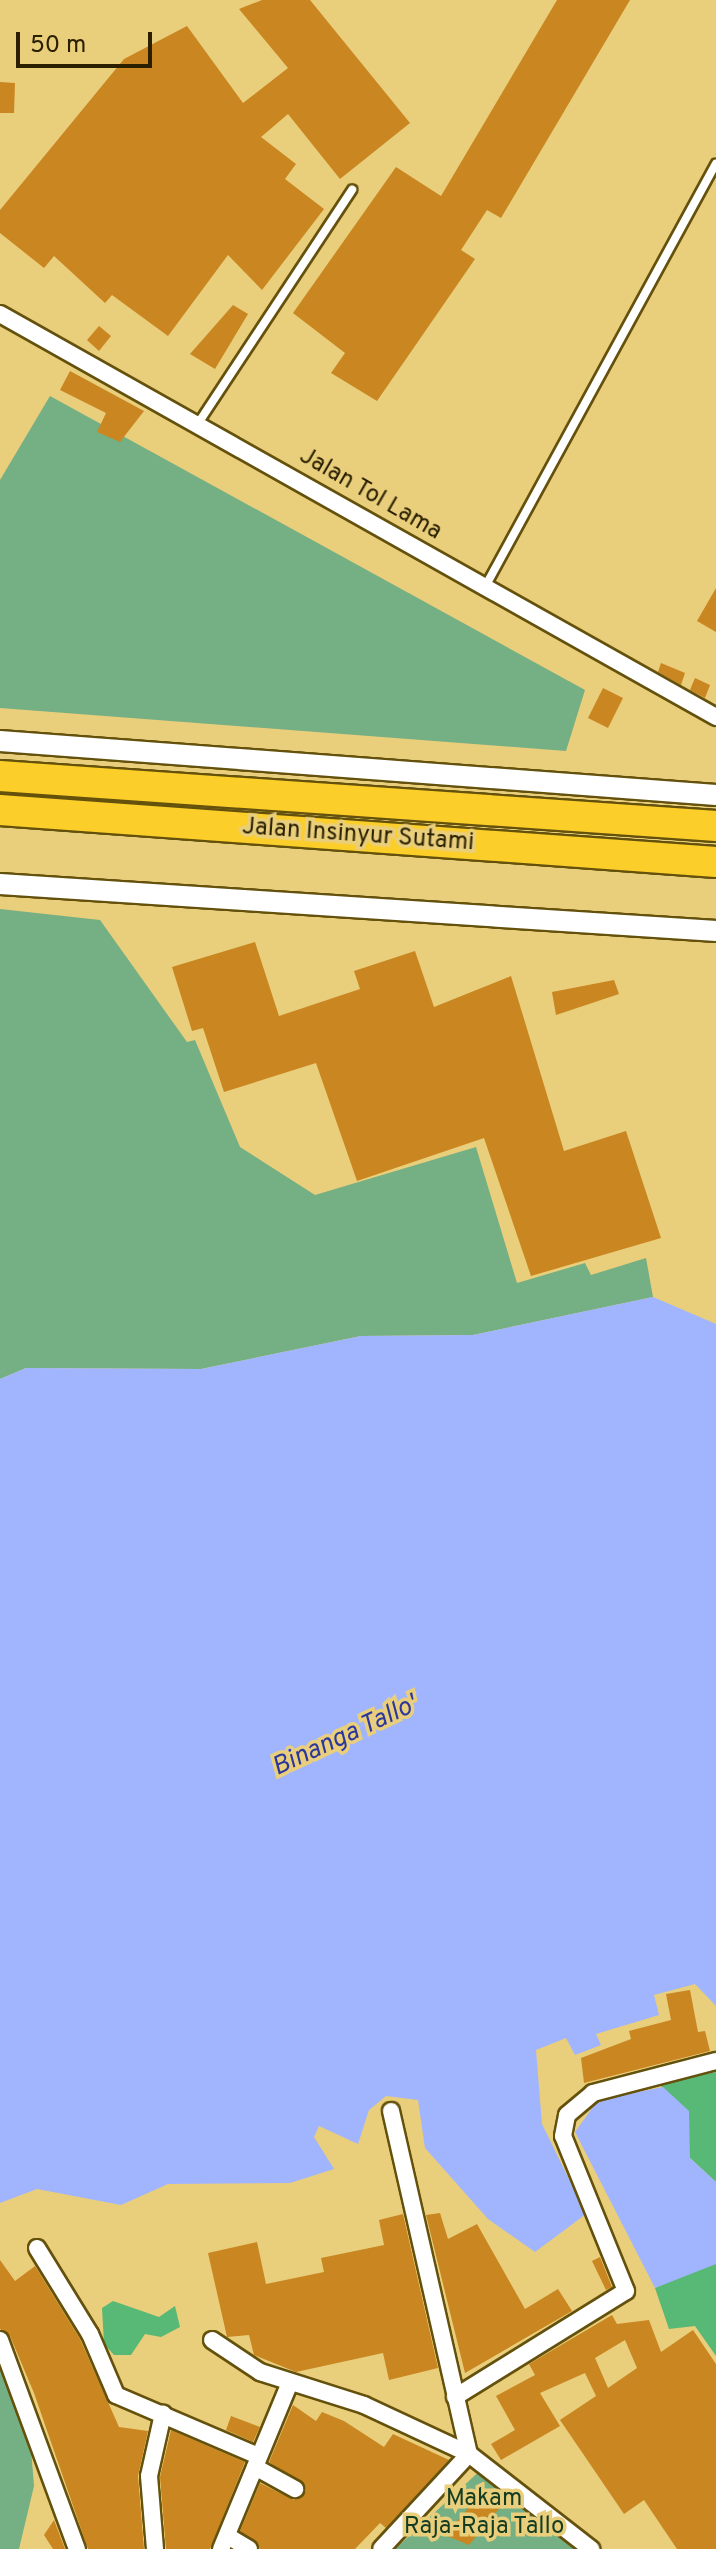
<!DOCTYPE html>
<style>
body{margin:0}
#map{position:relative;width:716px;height:2549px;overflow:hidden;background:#e9ce7c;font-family:Overpass,sans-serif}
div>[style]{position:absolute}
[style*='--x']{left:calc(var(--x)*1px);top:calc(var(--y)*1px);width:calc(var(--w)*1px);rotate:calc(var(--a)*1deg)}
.green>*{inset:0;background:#75af84}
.forest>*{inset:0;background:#58b875}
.water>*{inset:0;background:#a0b5fe}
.building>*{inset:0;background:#c98621}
.roads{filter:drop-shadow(2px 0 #64510c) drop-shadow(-2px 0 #64510c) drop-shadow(0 2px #64510c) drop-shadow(0 -2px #64510c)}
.service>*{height:8px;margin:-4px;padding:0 4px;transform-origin:4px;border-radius:4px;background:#fff}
.minor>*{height:16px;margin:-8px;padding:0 8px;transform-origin:8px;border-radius:8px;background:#fff}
.tertiary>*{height:20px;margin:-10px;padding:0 10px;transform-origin:10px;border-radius:10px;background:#fff}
.motorway>*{height:30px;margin:-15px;padding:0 15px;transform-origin:15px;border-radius:15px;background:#fcce29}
span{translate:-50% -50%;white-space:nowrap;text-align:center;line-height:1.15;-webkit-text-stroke:7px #e9ce7c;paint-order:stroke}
.street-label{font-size:24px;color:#2a2000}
.park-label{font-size:24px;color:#143c21}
.water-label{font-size:26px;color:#2b379d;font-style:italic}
.scale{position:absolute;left:16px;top:32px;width:136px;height:36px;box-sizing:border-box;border:4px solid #2a2000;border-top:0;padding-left:10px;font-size:24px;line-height:28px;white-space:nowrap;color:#2a2000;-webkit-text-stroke:6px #e9ce7c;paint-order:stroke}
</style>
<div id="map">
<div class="green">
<div style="clip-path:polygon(50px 396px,585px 690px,566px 751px,0 708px,0 480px)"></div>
<div style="clip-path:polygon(0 909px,100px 920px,187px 1042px,195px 1040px,240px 1147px,315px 1195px,476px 1147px,517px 1283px,585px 1263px,591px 1275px,646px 1258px,653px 1297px,473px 1335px,361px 1336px,201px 1369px,26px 1368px,0 1379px)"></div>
<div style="clip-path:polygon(0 2356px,31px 2449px,34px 2486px,19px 2549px,0 2549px)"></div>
<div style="clip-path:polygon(484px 2467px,585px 2549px,395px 2549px)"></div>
</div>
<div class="forest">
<div style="clip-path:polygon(716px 2072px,716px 2182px,690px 2158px,660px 2083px)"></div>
<div style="clip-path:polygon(703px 2264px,716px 2264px,716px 2356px,695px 2326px,669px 2329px,655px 2288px)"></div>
<div style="clip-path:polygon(113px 2301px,159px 2317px,175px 2306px,180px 2327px,161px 2337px,145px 2334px,131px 2355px,114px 2355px,104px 2344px,102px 2308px)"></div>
</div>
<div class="water">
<div style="clip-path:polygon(653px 1297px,716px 1324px,716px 2006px,695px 1984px,654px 1995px,659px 2015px,596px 2034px,601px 2045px,575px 2055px,566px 2038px,536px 2050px,542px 2124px,586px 2214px,535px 2252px,488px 2219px,425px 2148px,418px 2100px,386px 2096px,369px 2110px,358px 2144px,319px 2126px,314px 2137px,334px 2169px,290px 2183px,168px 2184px,121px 2205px,37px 2189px,0 2203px,0 1379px,26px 1368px,201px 1369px,361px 1336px,473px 1335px)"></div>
<div style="clip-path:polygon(663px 2087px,689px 2111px,690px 2158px,716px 2182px,716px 2264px,655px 2288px,575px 2132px,598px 2100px)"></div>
</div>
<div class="building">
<div style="clip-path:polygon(262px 0,310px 0,410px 123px,340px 179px,288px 114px,261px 137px,296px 164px,285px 179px,324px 209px,262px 290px,228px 255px,168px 336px,112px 295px,105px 303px,54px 256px,44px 268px,0 233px,0 210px,124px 59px,187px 26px,243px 103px,288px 68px,239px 9px)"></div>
<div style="clip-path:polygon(557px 0,630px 0,501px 218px,487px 210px,461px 250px,475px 259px,377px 401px,331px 373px,345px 353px,293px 313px,396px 167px,441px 196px)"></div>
<div style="clip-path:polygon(0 82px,15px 83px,14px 113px,0 113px)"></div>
<div style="clip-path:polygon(233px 305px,248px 314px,215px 369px,190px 354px)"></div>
<div style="clip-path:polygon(99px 326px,111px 336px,99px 351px,87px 340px)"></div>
<div style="clip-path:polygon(70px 371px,144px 411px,120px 442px,97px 432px,106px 413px,60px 390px)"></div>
<div style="clip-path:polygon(716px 588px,716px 632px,697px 621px)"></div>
<div style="clip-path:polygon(661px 663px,685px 673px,681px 685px,658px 672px)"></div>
<div style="clip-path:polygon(695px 678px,710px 685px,705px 698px,690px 690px)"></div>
<div style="clip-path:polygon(603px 688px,623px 698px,608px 728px,588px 718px)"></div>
<div style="clip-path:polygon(255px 942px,279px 1016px,360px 989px,354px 971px,415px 951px,434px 1007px,511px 976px,564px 1151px,626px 1131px,661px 1238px,531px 1276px,484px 1138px,357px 1181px,316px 1063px,224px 1092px,203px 1028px,192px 1031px,172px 967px)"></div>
<div style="clip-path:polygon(614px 980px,619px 994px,556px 1015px,552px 992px)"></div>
<div style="clip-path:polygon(690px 1990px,698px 2032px,705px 2031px,710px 2051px,584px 2083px,581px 2058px,631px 2039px,629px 2031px,671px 2020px,666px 1994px)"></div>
<div style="clip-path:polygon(440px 2213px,448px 2239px,477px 2224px,525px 2309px,558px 2289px,572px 2311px,465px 2373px,426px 2215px)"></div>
<div style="clip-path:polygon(403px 2214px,438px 2368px,389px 2380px,383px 2353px,296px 2372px,254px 2355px,249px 2335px,227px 2337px,208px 2253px,257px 2242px,266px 2284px,324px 2272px,321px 2258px,384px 2245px,379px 2220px)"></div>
<div style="clip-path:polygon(600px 2257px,612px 2287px,606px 2290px,592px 2261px)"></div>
<div style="clip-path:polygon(0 2260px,15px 2281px,35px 2266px,80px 2339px,119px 2427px,148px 2431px,138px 2476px,144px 2549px,88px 2549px,34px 2393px,10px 2336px,0 2329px)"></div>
<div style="clip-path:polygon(evenodd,612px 2315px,617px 2324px,649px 2320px,661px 2352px,693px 2330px,716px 2364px,716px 2549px,677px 2549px,644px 2500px,624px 2514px,560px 2420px,596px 2396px,585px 2373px,540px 2393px,560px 2426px,501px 2460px,491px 2444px,515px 2430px,496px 2396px,535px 2375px,529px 2364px,612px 2315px,625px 2340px,637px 2368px,608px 2388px,595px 2358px,625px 2340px)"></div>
<div style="clip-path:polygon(293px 2405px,316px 2421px,322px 2412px,344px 2421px,384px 2447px,393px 2434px,449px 2460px,386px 2528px,380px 2523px,355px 2549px,260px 2549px,240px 2531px,260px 2483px,294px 2500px,306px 2490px,269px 2462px)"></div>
<div style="clip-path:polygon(231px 2416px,260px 2427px,253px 2442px,226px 2430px)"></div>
<div style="clip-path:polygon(171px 2430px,245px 2462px,210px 2549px,166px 2549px,160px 2477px)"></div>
<div style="clip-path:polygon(484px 2490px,502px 2505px,469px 2545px,445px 2535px)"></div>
<div style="clip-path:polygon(54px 2520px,65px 2549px,53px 2549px,44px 2535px)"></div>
</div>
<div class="roads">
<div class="service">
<div style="--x:197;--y:425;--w:282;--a:-56.6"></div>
<div style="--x:485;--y:587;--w:482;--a:-61.4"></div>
</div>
<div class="minor">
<div style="--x:0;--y:314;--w:822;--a:29.37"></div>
<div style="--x:391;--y:2111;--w:352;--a:77.2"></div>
<div style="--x:469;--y:2454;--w:155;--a:37.9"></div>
<div style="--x:37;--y:2248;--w:101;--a:58.4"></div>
<div style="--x:90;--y:2334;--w:66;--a:66.9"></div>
<div style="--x:116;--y:2395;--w:152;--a:23.2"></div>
<div style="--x:0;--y:2340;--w:223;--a:69.8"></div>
<div style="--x:212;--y:2340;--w:58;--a:33.7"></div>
<div style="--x:260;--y:2372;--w:109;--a:17.6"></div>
<div style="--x:364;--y:2405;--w:116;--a:25"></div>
<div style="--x:469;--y:2454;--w:129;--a:132.8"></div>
<div style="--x:455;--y:2397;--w:201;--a:-31.8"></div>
<div style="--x:626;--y:2291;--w:167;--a:-112.1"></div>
<div style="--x:563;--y:2136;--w:21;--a:-79"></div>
<div style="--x:567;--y:2115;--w:34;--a:-40"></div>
<div style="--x:593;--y:2093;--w:127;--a:-14.6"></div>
<div style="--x:255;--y:2467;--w:46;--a:28.8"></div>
<div style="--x:231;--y:2538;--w:21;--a:31"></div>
<div style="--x:155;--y:2549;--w:73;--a:-94.7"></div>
<div style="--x:149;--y:2476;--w:64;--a:-77.3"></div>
<div style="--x:221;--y:2549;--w:178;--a:-67.5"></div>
</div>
<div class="tertiary">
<div style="--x:0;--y:741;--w:718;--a:4.31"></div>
<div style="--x:0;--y:884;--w:718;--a:3.76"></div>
</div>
<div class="motorway">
<div style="--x:0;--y:776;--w:718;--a:3.99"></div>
<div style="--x:0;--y:810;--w:718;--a:4.15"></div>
</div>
</div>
<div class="street-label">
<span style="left:370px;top:495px;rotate:30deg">Jalan Tol Lama</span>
<span style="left:358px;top:836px;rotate:4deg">Jalan Insinyur Sutami</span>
</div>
<div class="park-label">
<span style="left:484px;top:2514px">Makam<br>Raja-Raja Tallo</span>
</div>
<div class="water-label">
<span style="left:345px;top:1737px;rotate:-25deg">Binanga Tallo'</span>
</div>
<div class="scale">50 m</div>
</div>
